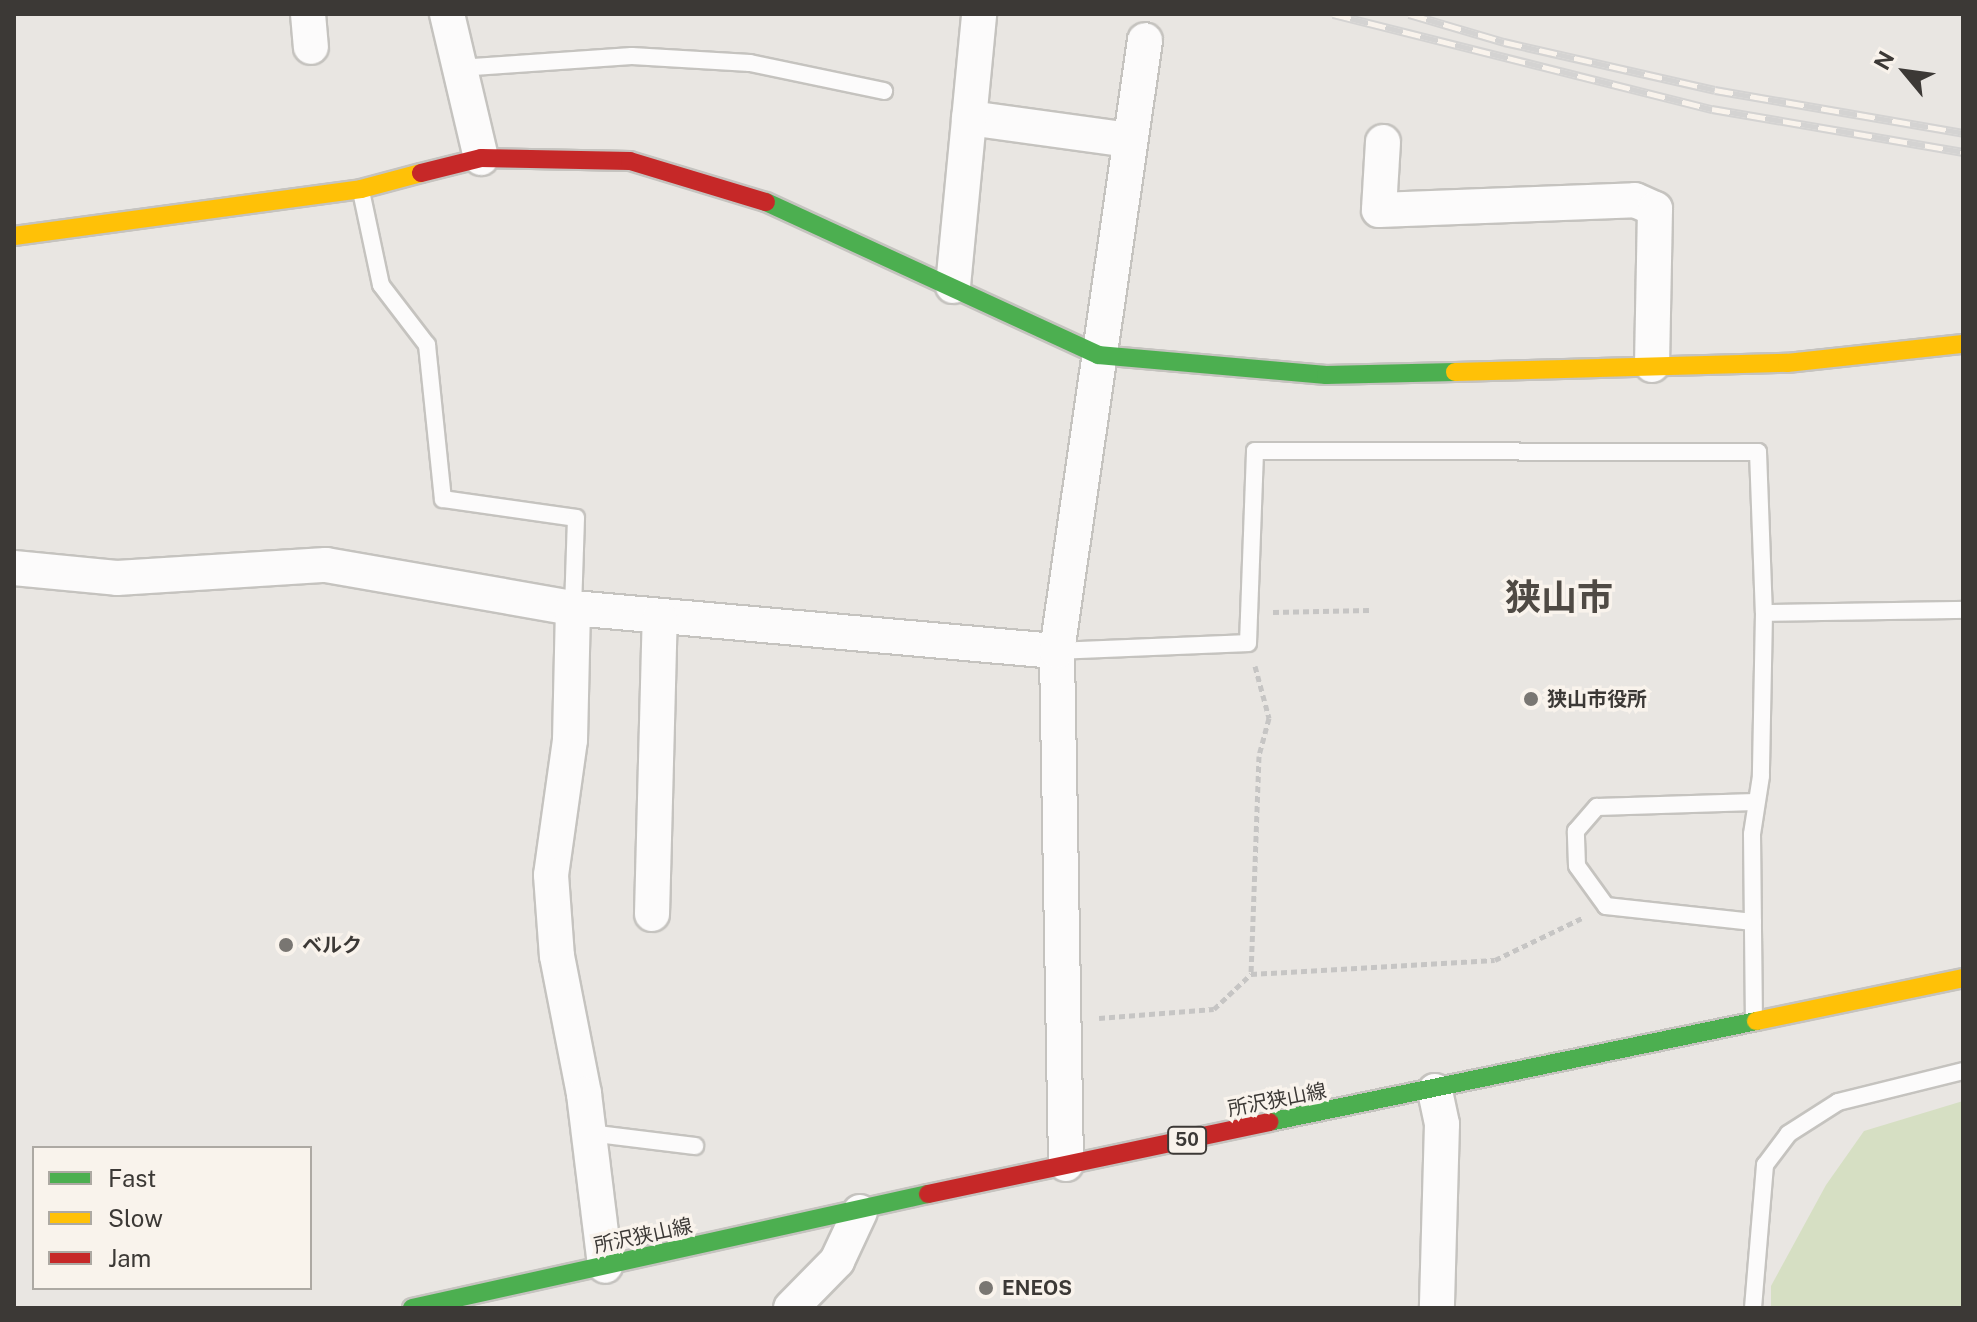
<!DOCTYPE html>
<meta charset="utf-8">
<style>
body{margin:0}
#map{position:relative;width:1977px;height:1322px;overflow:hidden;background:#e9e6e2;font-family:"Public Sans","Noto Sans JP",sans-serif}
div>[style]{position:absolute}
[style*='--x']{left:calc(var(--x)*1px);top:calc(var(--y)*1px);width:calc(var(--w)*1px);rotate:calc(var(--a)*1deg)}
.green>*{inset:0;background:#d6dfc3}
.path>*{height:5px;margin-top:-2.5px;transform-origin:0;background:repeating-linear-gradient(90deg,#c6c5c4 0 6px,transparent 0 10px)}
.roads{filter:drop-shadow(2px 0 #c5c3bf) drop-shadow(-2px 0 #c5c3bf) drop-shadow(0 2px #c5c3bf) drop-shadow(0 -2px #c5c3bf)}
.lane>*{height:16px;margin:-8px;padding:0 8px;transform-origin:8px;border-radius:8px;background:#fcfbfb}
.street>*{height:34px;margin:-17px;padding:0 17px;transform-origin:17px;border-radius:17px;background:#fcfbfb}
.fast>*{height:18px;margin:-9px;padding:0 9px;transform-origin:9px;border-radius:9px;background:#4caf50}
.slow>*{height:18px;margin:-9px;padding:0 9px;transform-origin:9px;border-radius:9px;background:#ffc107}
.jam>*{height:18px;margin:-9px;padding:0 9px;transform-origin:9px;border-radius:9px;background:#c62828}
.rail>*{height:9px;margin-top:-4.5px;transform-origin:0;background:repeating-linear-gradient(90deg,#f9f3ec 0 18px,#d4d3d2 0 36px);box-sizing:border-box;border-block:2px solid #d4d3d2}
.dots>*{width:22px;height:22px;translate:-50% -50%;box-sizing:border-box;border:4px solid #f9f3ec;border-radius:50%}
span{translate:-50% -50%;white-space:nowrap;text-align:center;line-height:1.15;-webkit-text-stroke:7px #f9f3ec;paint-order:stroke}
.shield-label span{padding:2px 6px;background:#f9f3ec;border:2px solid;border-radius:6px;-webkit-text-stroke-width:0}
.shield-label{font-size:18px;color:#3c3936;font-weight:700}
.poi-label{font-size:20px;color:#3c3936;font-weight:700}
.left{translate:0 -50%;text-align:left}
.street-label{font-size:20px;color:#3c3936}
.town-label{font-size:36px;color:#4f4a44;font-weight:700}
.frame{position:absolute;inset:0;border:16px solid #3c3936;pointer-events:none}
.legend{position:absolute;left:32px;top:1146px;width:280px;height:144px;box-sizing:border-box;background:#f9f3ec;border:2px solid #ada9a3;margin:0;padding:10px 14px;list-style:none;font-size:24px;color:#3c3936}
.legend li{display:flex;align-items:center;gap:16px;height:40px}
.legend b{width:40px;border:2px solid #ada9a3}
.north{position:absolute;left:1865px;top:32px;width:80px;height:80px;-webkit-text-stroke:6px #f9f3ec;paint-order:stroke;rotate:299deg;font-size:22px;font-weight:700;line-height:32px;text-align:center;color:#3c3936}
.north::after{content:'';display:block;margin:auto;width:28px;height:36px;background:#3c3936;clip-path:polygon(50% 0,100% 100%,50% 72%,0 100%)}
</style>
<div id="map">
<div class="green">
<div style="clip-path:polygon(1963px 1101px,1963px 1308px,1771px 1308px,1771px 1286px,1826px 1185px,1864px 1131px)"></div>
</div>
<div class="path">
<div style="--x:1273;--y:612;--w:96;--a:-1.2"></div>
<div style="--x:1255;--y:666;--w:54;--a:74.9"></div>
<div style="--x:1269;--y:718;--w:39;--a:105"></div>
<div style="--x:1259;--y:756;--w:218;--a:92.1"></div>
<div style="--x:1251;--y:974;--w:244;--a:-3.3"></div>
<div style="--x:1495;--y:960;--w:99;--a:-25.8"></div>
<div style="--x:1099;--y:1018;--w:115;--a:-4.5"></div>
<div style="--x:1214;--y:1009;--w:51;--a:-43.4"></div>
</div>
<div class="roads">
<div class="lane">
<div style="--x:459;--y:68;--w:173;--a:-4"></div>
<div style="--x:632;--y:56;--w:118;--a:3.4"></div>
<div style="--x:750;--y:63;--w:137;--a:11.8"></div>
<div style="--x:361;--y:191;--w:96;--a:78"></div>
<div style="--x:381;--y:285;--w:76;--a:52.5"></div>
<div style="--x:427;--y:345;--w:155;--a:84.1"></div>
<div style="--x:443;--y:499;--w:134;--a:8.1"></div>
<div style="--x:576;--y:518;--w:90;--a:91.9"></div>
<div style="--x:1764;--y:613;--w:199;--a:-0.9"></div>
<div style="--x:1057;--y:651;--w:191;--a:-2.4"></div>
<div style="--x:1248;--y:643;--w:192;--a:-87.9"></div>
<div style="--x:1255;--y:451;--w:503;--a:0.11"></div>
<div style="--x:1758;--y:452;--w:161;--a:87.9"></div>
<div style="--x:1764;--y:613;--w:163;--a:91.1"></div>
<div style="--x:1761;--y:776;--w:59;--a:98.8"></div>
<div style="--x:1752;--y:834;--w:185;--a:89.4"></div>
<div style="--x:1753;--y:922;--w:148;--a:-173.8"></div>
<div style="--x:1606;--y:906;--w:49;--a:-125.9"></div>
<div style="--x:1577;--y:866;--w:35;--a:-92"></div>
<div style="--x:1576;--y:831;--w:32;--a:-49"></div>
<div style="--x:1597;--y:807;--w:158;--a:-1.8"></div>
<div style="--x:589;--y:1133;--w:107;--a:7"></div>
<div style="--x:1753;--y:1308;--w:144;--a:-85.2"></div>
<div style="--x:1765;--y:1165;--w:39;--a:-53"></div>
<div style="--x:1788;--y:1134;--w:59;--a:-32.6"></div>
<div style="--x:1838;--y:1102;--w:129;--a:-13.9"></div>
</div>
<div class="street">
<div style="--x:308;--y:14;--w:33;--a:85"></div>
<div style="--x:447;--y:14;--w:148;--a:76.7"></div>
<div style="--x:969;--y:118;--w:162;--a:7.8"></div>
<div style="--x:1383;--y:142;--w:68;--a:93.4"></div>
<div style="--x:1379;--y:210;--w:256;--a:-2.2"></div>
<div style="--x:1635;--y:200;--w:22;--a:24"></div>
<div style="--x:1655;--y:209;--w:156;--a:91.1"></div>
<div style="--x:953;--y:286;--w:273;--a:-84.5"></div>
<div style="--x:14;--y:568;--w:103;--a:5.5"></div>
<div style="--x:117;--y:578;--w:209;--a:-3.6"></div>
<div style="--x:326;--y:565;--w:251;--a:9.9"></div>
<div style="--x:573;--y:608;--w:486;--a:5.1"></div>
<div style="--x:573;--y:608;--w:132;--a:91.3"></div>
<div style="--x:570;--y:740;--w:136;--a:98"></div>
<div style="--x:551;--y:875;--w:81;--a:85.8"></div>
<div style="--x:557;--y:956;--w:141;--a:78.9"></div>
<div style="--x:584;--y:1094;--w:173;--a:83"></div>
<div style="--x:652;--y:914;--w:296;--a:-88.5"></div>
<div style="--x:1435;--y:1091;--w:34;--a:78"></div>
<div style="--x:1442;--y:1124;--w:184;--a:91.6"></div>
<div style="--x:1066;--y:1164;--w:513;--a:-91.01"></div>
<div style="--x:1057;--y:651;--w:617;--a:-81.8"></div>
<div style="--x:791;--y:1308;--w:66;--a:-45.6"></div>
<div style="--x:837;--y:1261;--w:54;--a:-64.9"></div>
</div>
<div class="fast">
<div style="--x:766;--y:202;--w:366;--a:24.7"></div>
<div style="--x:1098;--y:355;--w:229;--a:5"></div>
<div style="--x:1326;--y:375;--w:129;--a:-1.3"></div>
<div style="--x:1269;--y:1122;--w:497;--a:-11.7"></div>
<div style="--x:412;--y:1308;--w:528;--a:-12.46"></div>
</div>
<div class="slow">
<div style="--x:14;--y:236;--w:350;--a:-7.7"></div>
<div style="--x:361;--y:189;--w:62;--a:-14.9"></div>
<div style="--x:1455;--y:372;--w:332;--a:-1.6"></div>
<div style="--x:1787;--y:363;--w:177;--a:-6.2"></div>
<div style="--x:1756;--y:1021;--w:211;--a:-11.7"></div>
</div>
<div class="jam">
<div style="--x:421;--y:173;--w:62;--a:-14"></div>
<div style="--x:481;--y:158;--w:149;--a:1.2"></div>
<div style="--x:630;--y:161;--w:142;--a:16.8"></div>
<div style="--x:928;--y:1194;--w:349;--a:-11.9"></div>
</div>
</div>
<div class="rail">
<div style="--x:1333;--y:14;--w:391;--a:14.1"></div>
<div style="--x:1712;--y:109;--w:255;--a:9.7"></div>
<div style="--x:1409;--y:14;--w:99;--a:16.4"></div>
<div style="--x:1504;--y:42;--w:216;--a:12.8"></div>
<div style="--x:1715;--y:90;--w:252;--a:9.8"></div>
</div>
<div class="dots">
<div style="left:1531px;top:699px;background:#797672"></div>
<div style="left:286px;top:945px;background:#797672"></div>
<div style="left:986px;top:1288px;background:#797672"></div>
</div>
<div class="shield-label">
<span style="left:1187px;top:1140px">50</span>
</div>
<div class="poi-label">
<span class="left" style="left:1547px;top:699px">狭山市役所</span>
<span class="left" style="left:302px;top:945px">ベルク</span>
<span class="left" style="left:1002px;top:1288px">ENEOS</span>
</div>
<div class="street-label">
<span style="left:1277px;top:1100px;rotate:-11deg">所沢狭山線</span>
<span style="left:643px;top:1236px;rotate:-12deg">所沢狭山線</span>
</div>
<div class="town-label">
<span style="left:1559px;top:598px">狭山市</span>
</div>
<div class="frame"></div>
<ul class="legend">
<li><b style="height:10px;background:#4caf50"></b>Fast</li>
<li><b style="height:10px;background:#ffc107"></b>Slow</li>
<li><b style="height:10px;background:#c62828"></b>Jam</li>
</ul>
<div class="north">N</div>
</div>
